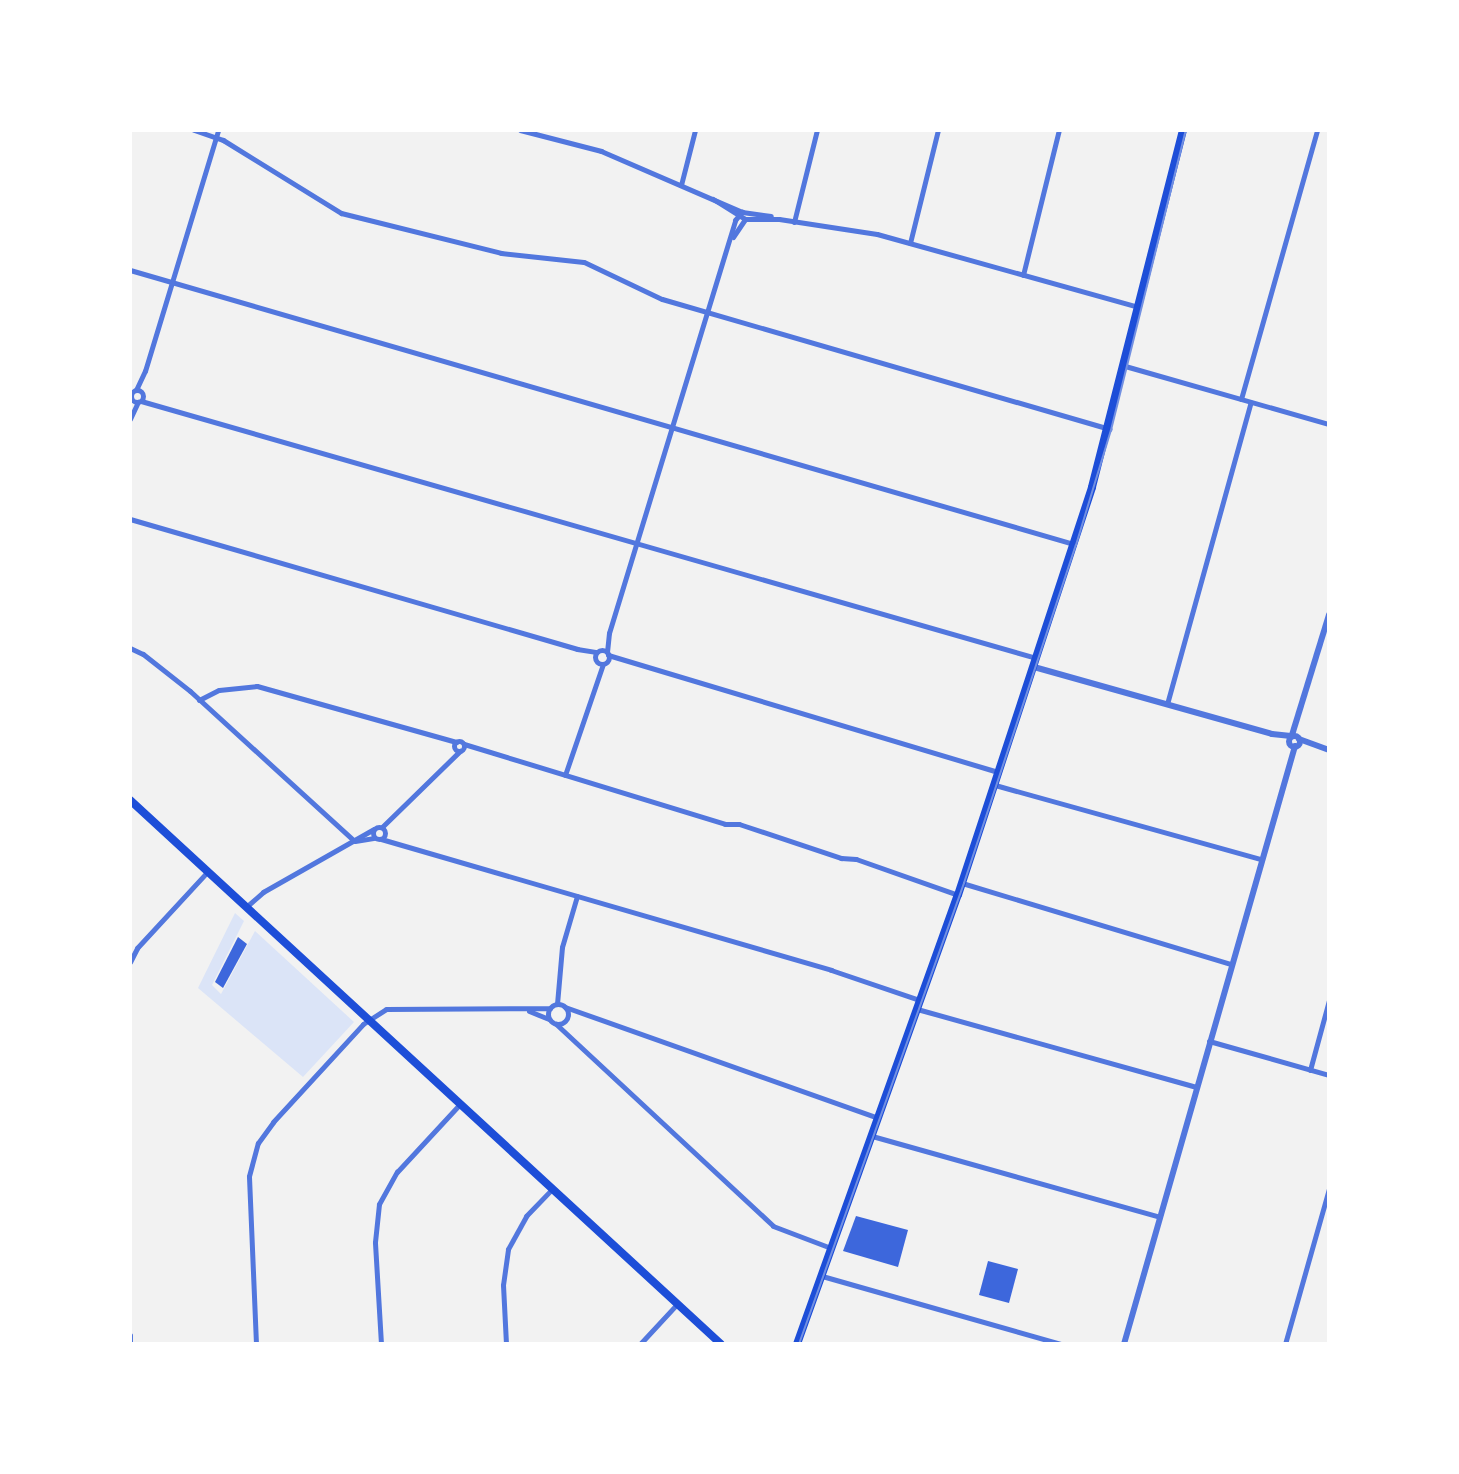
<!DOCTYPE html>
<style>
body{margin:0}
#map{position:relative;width:1459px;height:1474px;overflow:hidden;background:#f2f2f2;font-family:"Roboto Condensed",sans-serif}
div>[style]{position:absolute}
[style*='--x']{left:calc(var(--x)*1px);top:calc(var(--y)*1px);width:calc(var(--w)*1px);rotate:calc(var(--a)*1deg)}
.green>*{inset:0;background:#dbe4f7}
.building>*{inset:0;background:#3d67dc}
.minor>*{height:5px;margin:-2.5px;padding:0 2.5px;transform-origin:2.5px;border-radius:2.5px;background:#5277de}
.minor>.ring{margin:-2.5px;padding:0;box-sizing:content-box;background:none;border:5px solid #5277de;border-radius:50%}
.tertiary>*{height:6px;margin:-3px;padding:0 3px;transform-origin:3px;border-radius:3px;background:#5277de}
.tertiary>.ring{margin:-3px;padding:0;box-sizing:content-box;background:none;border:6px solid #5277de;border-radius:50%}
.primary>*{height:8px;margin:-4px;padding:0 4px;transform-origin:4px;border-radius:4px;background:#1d4ed8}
.tram>*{height:2px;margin:-1px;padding:0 1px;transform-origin:1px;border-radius:1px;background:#7290e2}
span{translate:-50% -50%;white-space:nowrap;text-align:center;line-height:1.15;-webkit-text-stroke:6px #fff;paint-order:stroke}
.frame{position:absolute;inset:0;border:132px solid #fff;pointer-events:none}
</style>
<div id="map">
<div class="green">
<div style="clip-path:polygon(235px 913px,244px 921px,212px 985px,221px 994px,255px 931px,354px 1022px,303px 1077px,198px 988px)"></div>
</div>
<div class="building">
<div style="clip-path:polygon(238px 937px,247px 944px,223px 988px,215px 982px)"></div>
<div style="clip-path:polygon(856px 1216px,908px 1230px,898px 1267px,843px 1251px)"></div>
<div style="clip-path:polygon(988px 1261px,1018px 1269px,1009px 1303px,979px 1295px)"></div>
</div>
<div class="minor">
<div style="--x:194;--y:130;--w:31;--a:19"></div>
<div style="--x:223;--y:140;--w:139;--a:31.7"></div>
<div style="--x:341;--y:213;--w:165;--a:14"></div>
<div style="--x:501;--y:253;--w:83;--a:6.2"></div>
<div style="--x:584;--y:262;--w:86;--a:25.4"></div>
<div style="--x:662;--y:299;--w:466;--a:16.2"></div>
<div style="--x:520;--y:130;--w:84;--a:14.5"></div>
<div style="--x:601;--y:151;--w:154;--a:23.4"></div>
<div style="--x:742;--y:212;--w:29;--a:8"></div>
<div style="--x:681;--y:185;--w:57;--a:-75.7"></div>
<div style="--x:713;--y:199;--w:38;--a:32"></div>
<div style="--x:745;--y:219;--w:34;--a:0"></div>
<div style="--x:779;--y:219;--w:99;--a:8.7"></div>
<div style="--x:877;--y:234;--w:271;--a:15.6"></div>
<div style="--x:794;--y:222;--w:95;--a:-76"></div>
<div style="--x:733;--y:237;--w:22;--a:-56"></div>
<div style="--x:910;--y:243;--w:116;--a:-76.1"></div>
<div style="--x:130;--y:270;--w:983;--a:16.19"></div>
<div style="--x:1023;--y:275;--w:149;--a:-76.1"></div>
<div style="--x:1125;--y:366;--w:212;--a:15.9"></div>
<div class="ring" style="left:131px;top:390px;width:7px;height:7px"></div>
<div style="--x:136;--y:390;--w:21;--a:-65"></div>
<div style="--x:145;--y:371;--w:252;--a:-73.1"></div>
<div style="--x:1241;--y:399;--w:280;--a:-74.2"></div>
<div style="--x:141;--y:401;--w:931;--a:16.02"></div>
<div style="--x:130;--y:419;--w:19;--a:-65"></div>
<div style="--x:130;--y:519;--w:466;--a:16.2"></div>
<div style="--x:577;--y:649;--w:20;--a:9"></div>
<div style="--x:130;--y:648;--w:14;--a:25"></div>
<div style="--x:143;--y:654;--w:60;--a:38.2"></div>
<div style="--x:190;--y:691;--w:222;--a:42.4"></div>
<div class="ring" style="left:595px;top:650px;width:9px;height:9px"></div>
<div style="--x:607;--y:652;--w:19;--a:-84"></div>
<div style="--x:609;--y:633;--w:432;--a:-73"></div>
<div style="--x:735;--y:220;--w:11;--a:-49"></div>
<div style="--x:608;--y:655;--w:408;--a:16.7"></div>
<div style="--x:199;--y:700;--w:22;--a:-27"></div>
<div style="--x:219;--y:690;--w:38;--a:-6"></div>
<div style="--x:257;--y:686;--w:207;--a:15.7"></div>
<div style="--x:1167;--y:704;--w:313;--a:-74.5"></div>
<div class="ring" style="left:454px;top:741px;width:5px;height:5px"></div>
<div style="--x:464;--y:744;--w:273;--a:17"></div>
<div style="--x:725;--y:824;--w:14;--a:0"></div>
<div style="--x:739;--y:824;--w:108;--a:18.4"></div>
<div style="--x:841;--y:858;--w:15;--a:4"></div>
<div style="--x:856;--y:859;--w:108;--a:19.4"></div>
<div style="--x:565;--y:775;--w:117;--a:-71.1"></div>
<div style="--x:995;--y:785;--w:275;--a:15.6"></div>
<div class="ring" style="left:373px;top:827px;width:7px;height:7px"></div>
<div style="--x:382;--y:827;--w:109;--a:-44.3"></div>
<div style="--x:381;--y:839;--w:469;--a:16.2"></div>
<div style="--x:831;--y:970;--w:93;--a:18.8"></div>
<div style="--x:355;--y:841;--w:20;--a:-9"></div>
<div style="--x:962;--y:883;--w:281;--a:16.8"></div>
<div style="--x:246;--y:907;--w:23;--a:-41"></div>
<div style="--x:263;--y:892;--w:128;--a:-29.6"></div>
<div style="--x:130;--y:962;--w:16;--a:-63"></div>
<div style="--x:137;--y:948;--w:105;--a:-47.3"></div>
<div class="ring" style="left:548px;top:1004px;width:15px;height:15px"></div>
<div style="--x:557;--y:1004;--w:57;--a:-85"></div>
<div style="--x:562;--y:947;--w:53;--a:-73.6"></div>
<div style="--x:565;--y:1007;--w:332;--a:19.5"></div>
<div style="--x:917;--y:1009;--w:290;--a:15.6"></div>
<div style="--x:529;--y:1011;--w:22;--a:22"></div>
<div style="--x:556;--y:1024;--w:296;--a:42.9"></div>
<div style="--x:773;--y:1226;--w:62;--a:20.8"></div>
<div style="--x:1209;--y:1041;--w:125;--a:15.8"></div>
<div style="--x:1310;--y:1070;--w:73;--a:-74.8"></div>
<div style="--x:872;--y:1136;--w:299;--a:15.7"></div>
<div style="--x:822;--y:1276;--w:248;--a:15.9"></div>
<div style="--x:130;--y:1335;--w:9;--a:90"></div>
<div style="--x:256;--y:1344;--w:168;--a:-92.4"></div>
<div style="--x:249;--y:1176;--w:34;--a:-75"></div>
<div style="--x:258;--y:1143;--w:26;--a:-54"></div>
<div style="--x:273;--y:1122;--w:133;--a:-47.4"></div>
<div style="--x:363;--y:1024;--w:27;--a:-33"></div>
<div style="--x:386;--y:1009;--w:164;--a:-0.3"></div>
<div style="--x:381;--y:1344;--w:102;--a:-93.4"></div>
<div style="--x:375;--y:1242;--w:38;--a:-84"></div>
<div style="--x:379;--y:1204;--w:37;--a:-61"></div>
<div style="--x:397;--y:1172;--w:93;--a:-47.2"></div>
<div style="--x:506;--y:1344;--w:59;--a:-92.9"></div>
<div style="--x:503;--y:1285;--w:36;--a:-82"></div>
<div style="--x:508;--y:1249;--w:38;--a:-61"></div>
<div style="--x:526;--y:1216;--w:37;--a:-46"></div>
<div style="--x:640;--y:1344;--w:54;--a:-47.2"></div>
<div style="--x:1285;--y:1344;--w:162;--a:-74.2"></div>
</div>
<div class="tertiary">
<div style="--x:1034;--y:667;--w:247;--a:15.7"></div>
<div style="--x:1272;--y:734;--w:19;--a:6"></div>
<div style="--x:1292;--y:735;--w:126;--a:-72.9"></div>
<div class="ring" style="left:1288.5px;top:735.5px;width:5px;height:5px"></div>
<div style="--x:1299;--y:739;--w:32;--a:20"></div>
<div style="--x:1124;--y:1344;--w:622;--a:-74.04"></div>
</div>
<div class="primary">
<div style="--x:130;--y:800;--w:803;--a:42.63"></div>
<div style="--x:797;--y:1344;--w:477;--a:-70.3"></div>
<div style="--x:958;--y:895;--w:429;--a:-71.8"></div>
<div style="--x:1092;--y:487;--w:368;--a:-75.7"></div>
</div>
<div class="tram">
<div style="--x:799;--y:1344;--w:490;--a:-70.3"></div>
<div style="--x:964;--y:883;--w:356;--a:-71.7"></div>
<div style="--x:1076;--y:545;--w:120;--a:-73.1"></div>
<div style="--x:1111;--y:430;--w:309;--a:-76"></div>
</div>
<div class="frame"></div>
</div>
